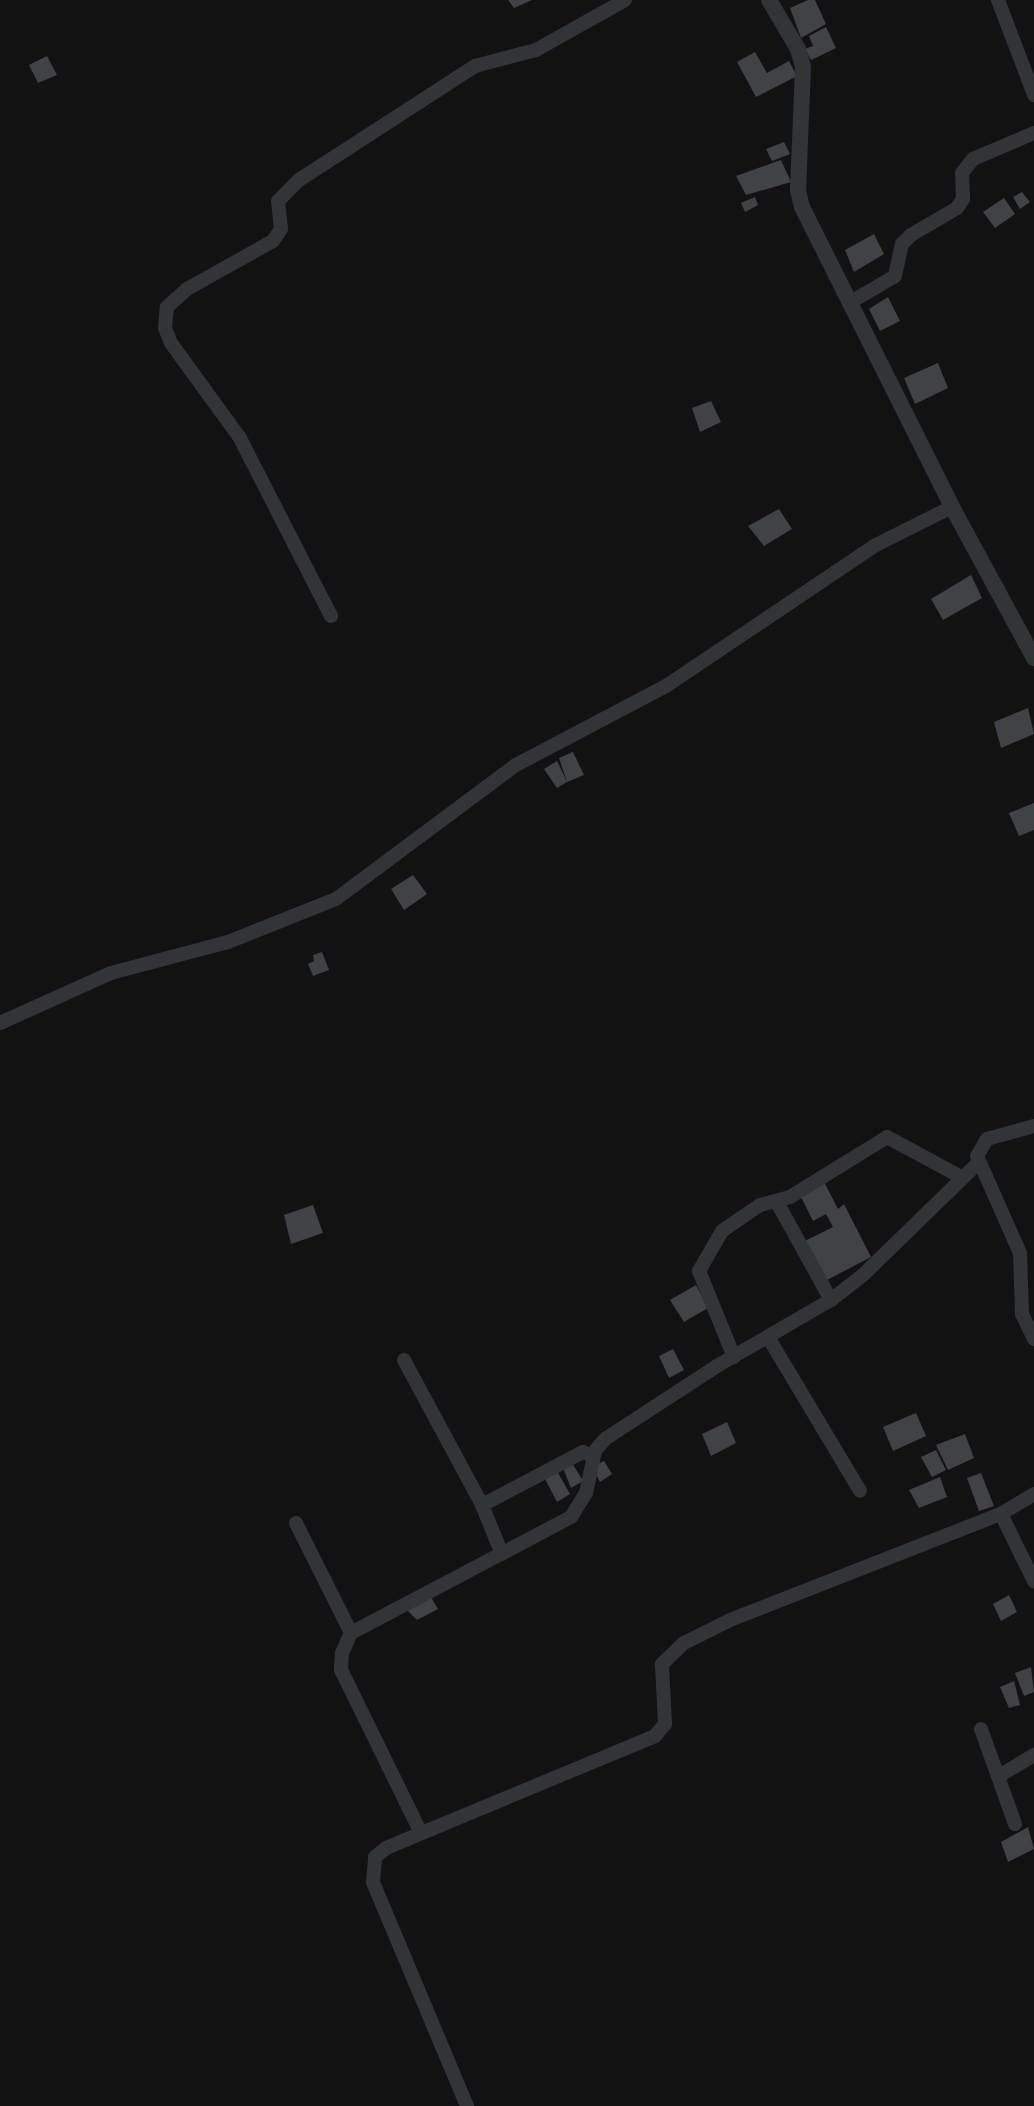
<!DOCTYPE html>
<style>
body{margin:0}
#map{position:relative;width:1034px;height:2106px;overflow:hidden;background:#121213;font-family:Quicksand,sans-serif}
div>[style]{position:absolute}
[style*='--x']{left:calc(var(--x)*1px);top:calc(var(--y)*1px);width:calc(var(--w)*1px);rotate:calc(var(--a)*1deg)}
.building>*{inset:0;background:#414246}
.minor>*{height:14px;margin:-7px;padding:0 7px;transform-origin:7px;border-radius:7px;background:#333437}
.tertiary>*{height:16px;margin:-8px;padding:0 8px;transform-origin:8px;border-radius:8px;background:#333437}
span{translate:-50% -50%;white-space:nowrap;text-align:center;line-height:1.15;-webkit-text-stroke:7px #0d0d0e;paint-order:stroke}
</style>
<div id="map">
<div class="building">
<div style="clip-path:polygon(508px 0,532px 0,514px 8px)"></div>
<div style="clip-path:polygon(808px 0,815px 0,826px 24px,801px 38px,790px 8px)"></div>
<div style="clip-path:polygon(826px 27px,836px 48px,811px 60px,805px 49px,813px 46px,809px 36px)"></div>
<div style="clip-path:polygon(755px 52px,767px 73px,789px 61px,797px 76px,756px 97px,737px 62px)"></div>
<div style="clip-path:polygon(47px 56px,57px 75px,38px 83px,29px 65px)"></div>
<div style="clip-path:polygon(784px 142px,790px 154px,772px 161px,766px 149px)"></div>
<div style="clip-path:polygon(781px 160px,791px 182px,746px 195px,736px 176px)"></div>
<div style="clip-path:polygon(1022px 192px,1030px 202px,1020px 209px,1013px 197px)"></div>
<div style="clip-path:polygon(755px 197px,758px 205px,745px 212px,741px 203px)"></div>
<div style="clip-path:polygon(1004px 198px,1015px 214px,995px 228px,983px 212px)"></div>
<div style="clip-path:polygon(874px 234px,884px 254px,854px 272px,845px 250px)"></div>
<div style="clip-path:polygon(888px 297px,900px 321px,880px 331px,869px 309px)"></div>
<div style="clip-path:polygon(938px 363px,948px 388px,915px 404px,904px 378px)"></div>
<div style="clip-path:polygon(711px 401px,721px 422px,700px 432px,692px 408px)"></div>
<div style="clip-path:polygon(779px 509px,792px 529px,764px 546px,748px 526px)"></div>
<div style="clip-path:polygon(971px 575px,982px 598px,943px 620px,931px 599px)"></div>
<div style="clip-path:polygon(1028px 708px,1034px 734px,1001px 748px,994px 722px)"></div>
<div style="clip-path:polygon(573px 752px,584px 775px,567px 782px,559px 758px)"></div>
<div style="clip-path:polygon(557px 761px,567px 782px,557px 788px,544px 769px)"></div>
<div style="clip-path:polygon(1034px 803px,1034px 830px,1019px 836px,1009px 813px)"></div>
<div style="clip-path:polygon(413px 875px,427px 894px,404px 910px,391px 889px)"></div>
<div style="clip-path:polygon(322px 952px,329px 970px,313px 976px,308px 964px,314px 961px,313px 955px)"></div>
<div style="clip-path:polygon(824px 1182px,838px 1209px,844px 1204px,871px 1257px,827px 1280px,805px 1241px,833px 1227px,826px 1214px,813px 1221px,800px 1195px)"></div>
<div style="clip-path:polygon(313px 1205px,323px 1233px,291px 1244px,284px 1215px)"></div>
<div style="clip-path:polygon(696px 1285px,708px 1308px,684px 1322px,670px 1300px)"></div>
<div style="clip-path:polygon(673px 1349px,684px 1370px,669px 1378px,659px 1356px)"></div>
<div style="clip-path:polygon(916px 1413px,926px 1436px,893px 1451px,883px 1427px)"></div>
<div style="clip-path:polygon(727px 1422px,736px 1443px,711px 1456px,702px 1434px)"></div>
<div style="clip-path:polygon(965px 1434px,974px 1458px,948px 1470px,936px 1445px)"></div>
<div style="clip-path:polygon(936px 1450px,946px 1470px,932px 1477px,921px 1457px)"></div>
<div style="clip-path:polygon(604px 1461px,612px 1474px,600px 1482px,592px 1467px)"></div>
<div style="clip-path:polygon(572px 1463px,583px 1481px,571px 1488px,563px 1468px)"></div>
<div style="clip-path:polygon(557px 1471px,570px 1494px,557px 1502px,544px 1477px)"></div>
<div style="clip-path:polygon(981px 1473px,994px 1506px,979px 1511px,967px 1478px)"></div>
<div style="clip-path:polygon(940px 1477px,947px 1497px,919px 1508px,909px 1490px)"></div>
<div style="clip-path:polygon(429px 1594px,438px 1609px,417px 1620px,405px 1608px)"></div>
<div style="clip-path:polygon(1009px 1595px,1017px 1612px,1001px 1621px,993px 1604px)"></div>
<div style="clip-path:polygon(1031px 1667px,1034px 1692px,1024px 1696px,1015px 1673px)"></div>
<div style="clip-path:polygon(1014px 1681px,1020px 1705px,1009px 1708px,1000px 1687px)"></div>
<div style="clip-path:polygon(1028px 1827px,1034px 1849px,1008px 1862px,1001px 1842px)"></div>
</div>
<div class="minor">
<div style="--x:998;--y:0;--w:102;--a:69.2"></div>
<div style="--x:849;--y:303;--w:53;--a:-30.4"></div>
<div style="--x:895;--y:276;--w:33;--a:-78"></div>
<div style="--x:902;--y:244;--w:13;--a:-45"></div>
<div style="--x:911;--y:235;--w:53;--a:-30.4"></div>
<div style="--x:957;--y:208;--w:11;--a:-56"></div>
<div style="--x:963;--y:199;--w:26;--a:-92"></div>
<div style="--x:962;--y:173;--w:18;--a:-52"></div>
<div style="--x:973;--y:159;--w:66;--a:-23.1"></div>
<div style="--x:331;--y:616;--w:200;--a:-117.1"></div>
<div style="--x:240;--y:438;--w:117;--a:-126"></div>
<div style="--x:171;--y:343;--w:16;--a:-112"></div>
<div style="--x:165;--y:328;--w:21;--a:-85"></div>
<div style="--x:167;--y:307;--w:27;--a:-42"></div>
<div style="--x:187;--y:289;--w:98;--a:-29.2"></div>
<div style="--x:273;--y:241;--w:14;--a:-56"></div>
<div style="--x:281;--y:229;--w:28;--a:-96"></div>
<div style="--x:278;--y:201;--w:30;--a:-45"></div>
<div style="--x:299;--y:180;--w:210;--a:-32.9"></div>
<div style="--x:475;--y:66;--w:63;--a:-14.7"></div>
<div style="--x:536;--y:50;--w:102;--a:-29.3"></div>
<div style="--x:0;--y:1023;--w:122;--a:-24.2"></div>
<div style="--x:111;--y:973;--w:121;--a:-14.8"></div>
<div style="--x:228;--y:942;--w:116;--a:-21.7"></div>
<div style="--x:336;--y:899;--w:224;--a:-36.7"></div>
<div style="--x:516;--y:765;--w:170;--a:-27.8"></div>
<div style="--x:666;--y:686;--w:251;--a:-33.9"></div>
<div style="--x:874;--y:546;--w:87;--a:-26.6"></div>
<div style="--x:1034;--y:1126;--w:49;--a:164.5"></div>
<div style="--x:987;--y:1139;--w:20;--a:120"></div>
<div style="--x:977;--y:1156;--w:106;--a:66.1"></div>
<div style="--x:1020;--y:1253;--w:61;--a:88.1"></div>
<div style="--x:1022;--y:1314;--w:28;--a:64"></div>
<div style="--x:778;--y:1204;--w:110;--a:61.1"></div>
<div style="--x:768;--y:1337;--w:179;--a:59.1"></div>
<div style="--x:734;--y:1357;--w:93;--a:-112.1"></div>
<div style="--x:699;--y:1271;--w:46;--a:-60.1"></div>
<div style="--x:722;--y:1231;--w:46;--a:-34.4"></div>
<div style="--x:760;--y:1205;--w:31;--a:-15"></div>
<div style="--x:790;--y:1197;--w:114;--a:-31.7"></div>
<div style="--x:887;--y:1137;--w:84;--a:28.4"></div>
<div style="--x:404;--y:1360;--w:165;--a:61.7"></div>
<div style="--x:1034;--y:1494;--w:39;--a:149"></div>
<div style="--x:1001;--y:1514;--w:75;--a:63.8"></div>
<div style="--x:296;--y:1523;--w:123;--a:63.4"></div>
<div style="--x:502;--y:1554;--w:53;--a:-112.2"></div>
<div style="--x:482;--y:1505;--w:114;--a:-27.7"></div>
<div style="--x:583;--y:1452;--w:11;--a:22"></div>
<div style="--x:981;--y:1729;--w:101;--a:70.3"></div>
<div style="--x:999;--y:1776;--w:41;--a:-31"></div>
<div style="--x:421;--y:1833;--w:182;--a:-116.1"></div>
<div style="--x:341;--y:1670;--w:17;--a:-87"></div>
<div style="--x:342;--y:1653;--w:22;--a:-66"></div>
<div style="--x:351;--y:1633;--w:249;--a:-27.8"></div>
<div style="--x:571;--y:1517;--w:28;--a:-58"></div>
<div style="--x:586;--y:1493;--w:43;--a:-77.9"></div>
<div style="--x:595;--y:1451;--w:16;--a:-50"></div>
<div style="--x:605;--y:1439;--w:134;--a:-33.1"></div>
<div style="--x:717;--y:1366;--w:132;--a:-30.1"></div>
<div style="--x:831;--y:1300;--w:41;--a:-38"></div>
<div style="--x:863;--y:1275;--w:162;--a:-44.2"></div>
<div style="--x:467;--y:2106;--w:243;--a:-112.8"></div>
<div style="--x:373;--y:1882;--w:25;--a:-85"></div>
<div style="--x:375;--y:1857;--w:14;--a:-39"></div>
<div style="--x:386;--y:1848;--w:291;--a:-22.6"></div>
<div style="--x:655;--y:1736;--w:16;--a:-50"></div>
<div style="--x:665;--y:1724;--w:60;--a:-92.9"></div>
<div style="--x:662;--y:1664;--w:30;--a:-44"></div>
<div style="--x:684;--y:1643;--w:51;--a:-26.6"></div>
<div style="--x:730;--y:1620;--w:291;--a:-21.4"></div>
</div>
<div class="tertiary">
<div style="--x:769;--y:0;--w:57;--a:59.4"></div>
<div style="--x:798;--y:49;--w:19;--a:74"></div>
<div style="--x:803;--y:67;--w:123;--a:92.3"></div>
<div style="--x:798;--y:190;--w:17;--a:77"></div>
<div style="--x:802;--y:207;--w:335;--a:63.4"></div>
<div style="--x:952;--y:507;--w:172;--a:61.5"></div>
</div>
</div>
